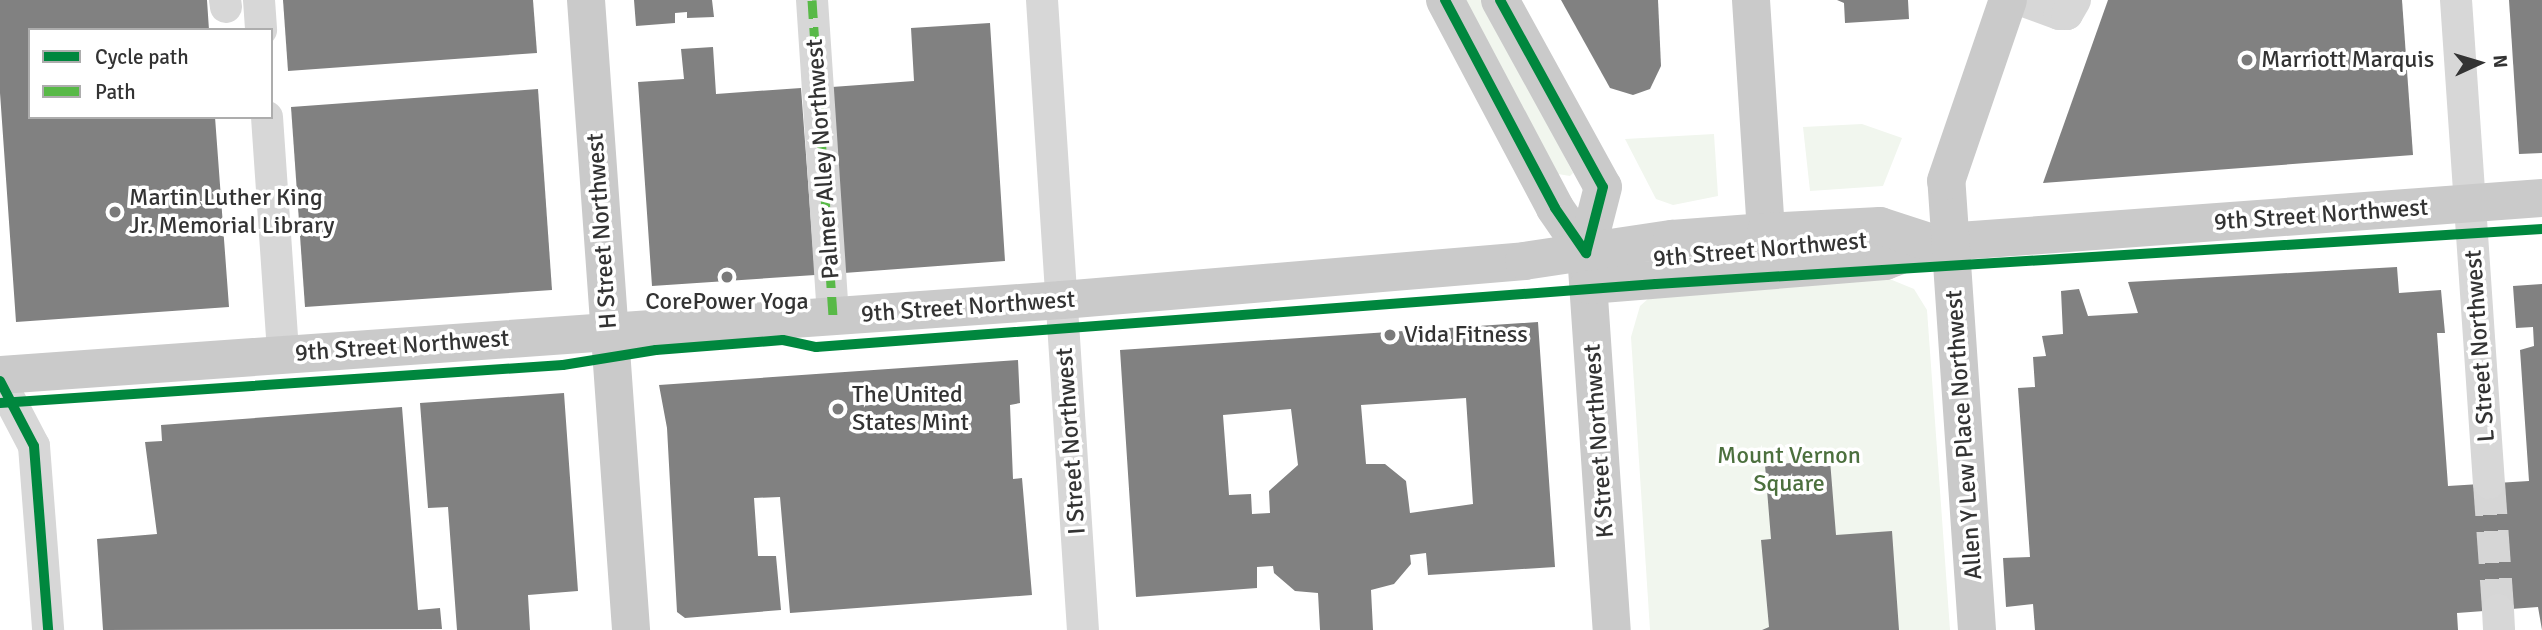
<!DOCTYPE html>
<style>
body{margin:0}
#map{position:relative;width:2542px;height:630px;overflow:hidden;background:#fff;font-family:Signika,sans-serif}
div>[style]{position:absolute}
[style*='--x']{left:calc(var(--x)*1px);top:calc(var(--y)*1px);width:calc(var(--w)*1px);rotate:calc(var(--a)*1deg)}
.green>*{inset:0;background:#f1f6ee}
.building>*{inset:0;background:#818181}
.minor-tunnel>*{height:32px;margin-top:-16px;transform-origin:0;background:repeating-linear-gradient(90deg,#d6d6d6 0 32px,transparent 0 48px)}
.minor>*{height:32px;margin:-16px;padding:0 16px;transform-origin:16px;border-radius:16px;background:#d7d7d7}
.major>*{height:38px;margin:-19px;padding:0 19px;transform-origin:19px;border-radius:19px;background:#cacaca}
.quiet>*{height:9px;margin-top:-4.5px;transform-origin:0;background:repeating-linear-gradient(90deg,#58b947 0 18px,transparent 0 27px)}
.cycleway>*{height:10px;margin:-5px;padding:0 5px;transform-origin:5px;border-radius:5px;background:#00873e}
.dots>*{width:19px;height:19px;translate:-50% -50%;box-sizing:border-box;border:4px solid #fff;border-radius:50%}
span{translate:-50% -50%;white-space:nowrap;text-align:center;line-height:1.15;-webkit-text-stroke:7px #fff;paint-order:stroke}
.poi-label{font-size:24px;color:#333}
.left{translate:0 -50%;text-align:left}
.street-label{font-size:24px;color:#333}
.park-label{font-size:24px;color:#4c703e}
.legend{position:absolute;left:28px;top:28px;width:245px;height:91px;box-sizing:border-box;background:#fff;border:2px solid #adadad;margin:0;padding:9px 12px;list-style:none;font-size:21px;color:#333}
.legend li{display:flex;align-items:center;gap:14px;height:35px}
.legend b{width:35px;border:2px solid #adadad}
.north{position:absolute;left:2444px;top:28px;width:70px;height:70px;-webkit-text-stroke:5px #fff;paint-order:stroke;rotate:86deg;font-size:19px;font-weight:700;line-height:28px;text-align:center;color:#333}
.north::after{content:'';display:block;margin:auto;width:24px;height:32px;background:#333;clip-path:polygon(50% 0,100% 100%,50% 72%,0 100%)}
</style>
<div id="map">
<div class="green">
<div style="clip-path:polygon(1465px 0,1485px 0,1573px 173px,1570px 176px,1558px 174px)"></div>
<div style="clip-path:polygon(1862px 124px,1902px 138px,1883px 186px,1810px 191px,1803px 127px)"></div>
<div style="clip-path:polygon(1714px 134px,1718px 196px,1673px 205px,1656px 199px,1625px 139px)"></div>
<div style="clip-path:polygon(1875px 273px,1914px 289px,1927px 310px,1950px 630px,1650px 630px,1631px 337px,1640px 306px,1649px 298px)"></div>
</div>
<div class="building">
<div style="clip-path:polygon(0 0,207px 0,209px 30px,30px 30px,30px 117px,215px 117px,229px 307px,16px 322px,0 93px)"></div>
<div style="clip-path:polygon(283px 0,533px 0,537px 53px,288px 71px)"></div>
<div style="clip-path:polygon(634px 0,712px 0,714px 17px,687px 18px,687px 12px,675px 13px,675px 23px,636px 26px)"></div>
<div style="clip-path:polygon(1561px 0,1658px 0,1661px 66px,1650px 89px,1633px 95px,1610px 88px)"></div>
<div style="clip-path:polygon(1837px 0,1908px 0,1909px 19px,1845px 23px,1844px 3px)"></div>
<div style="clip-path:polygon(2108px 0,2402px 0,2413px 155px,2043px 183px)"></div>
<div style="clip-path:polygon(2509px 0,2542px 0,2542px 153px,2519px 154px)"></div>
<div style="clip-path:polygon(990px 23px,1005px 261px,844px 273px,832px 87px,914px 81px,911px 28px)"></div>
<div style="clip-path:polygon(713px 47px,716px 94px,801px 88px,815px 275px,652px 286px,638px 82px,684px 79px,681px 49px)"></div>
<div style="clip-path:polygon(538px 89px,552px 290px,305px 307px,291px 107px)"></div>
<div style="clip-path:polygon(2397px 267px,2399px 293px,2441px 290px,2445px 333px,2437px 333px,2448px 486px,2529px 481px,2520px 350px,2534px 346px,2533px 327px,2516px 328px,2513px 286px,2542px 284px,2542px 630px,2538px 607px,2457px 613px,2458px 630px,2035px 630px,2033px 604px,2006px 607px,2003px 558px,2030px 557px,2018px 388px,2035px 387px,2033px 357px,2046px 356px,2042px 336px,2063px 334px,2061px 291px,2079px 289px,2088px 316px,2138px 313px,2128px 282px)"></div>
<div style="clip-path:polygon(evenodd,1538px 322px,1555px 567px,1428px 575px,1426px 553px,1410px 555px,1411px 564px,1394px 584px,1371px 590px,1373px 630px,1320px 630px,1318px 593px,1295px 591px,1274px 573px,1273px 566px,1257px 567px,1257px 588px,1136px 597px,1120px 350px,1538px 322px,1466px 398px,1473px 504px,1410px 513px,1406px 481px,1385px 464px,1366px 464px,1361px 405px,1466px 398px,1538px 322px,1291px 409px,1298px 465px,1269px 491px,1270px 513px,1252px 514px,1251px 494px,1229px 495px,1223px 415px,1291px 409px)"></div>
<div style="clip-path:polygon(1018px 360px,1020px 403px,1010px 405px,1013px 479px,1022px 478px,1032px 595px,790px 613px,780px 497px,754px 498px,758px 556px,776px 556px,781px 610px,685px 618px,677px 612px,667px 428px,659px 385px)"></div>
<div style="clip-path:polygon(564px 393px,578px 591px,528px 595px,530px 630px,457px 630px,448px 507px,428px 508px,420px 403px)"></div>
<div style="clip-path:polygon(402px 407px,418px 610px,440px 608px,442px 629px,103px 630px,97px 539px,157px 534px,145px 442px,162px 441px,161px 425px)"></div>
<div style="clip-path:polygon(1830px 460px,1836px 535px,1892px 531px,1899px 630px,1762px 630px,1769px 627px,1761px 540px,1771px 539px,1765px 465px)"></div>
</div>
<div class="minor-tunnel">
<div style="--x:2489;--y:483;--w:127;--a:85.9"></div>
</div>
<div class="minor">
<div style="--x:225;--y:0;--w:7;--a:82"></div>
<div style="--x:259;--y:0;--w:30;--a:86"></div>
<div style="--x:812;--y:0;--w:318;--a:86.2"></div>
<div style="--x:1042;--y:0;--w:631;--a:86.28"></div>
<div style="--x:2021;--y:0;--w:40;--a:20.2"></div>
<div style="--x:2059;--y:14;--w:8;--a:0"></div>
<div style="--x:2067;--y:14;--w:16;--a:-60"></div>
<div style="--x:2456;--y:0;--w:484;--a:86.1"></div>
<div style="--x:267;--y:117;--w:237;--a:86.1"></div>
<div style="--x:0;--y:381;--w:73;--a:62.4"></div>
<div style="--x:34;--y:446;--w:185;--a:85.6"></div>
<div style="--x:2498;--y:610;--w:20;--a:87"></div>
</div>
<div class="major">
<div style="--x:586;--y:0;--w:632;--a:85.91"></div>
<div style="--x:1445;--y:0;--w:235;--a:62.1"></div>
<div style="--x:1555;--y:208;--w:55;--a:55.4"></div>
<div style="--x:1500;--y:0;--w:213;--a:61.2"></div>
<div style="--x:1603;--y:187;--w:68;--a:104.4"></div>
<div style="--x:1586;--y:253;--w:378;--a:86.1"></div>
<div style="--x:1751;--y:0;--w:232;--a:86.3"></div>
<div style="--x:1589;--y:285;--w:297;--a:-4.6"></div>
<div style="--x:1885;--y:261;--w:50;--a:-21"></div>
<div style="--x:1932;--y:243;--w:612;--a:-4.22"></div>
<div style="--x:0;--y:375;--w:1065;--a:-4.04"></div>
<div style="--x:1062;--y:300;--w:464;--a:-4.8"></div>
<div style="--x:1524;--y:261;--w:150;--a:-8.5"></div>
<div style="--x:1672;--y:239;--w:94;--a:-4.3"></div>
<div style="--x:1766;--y:232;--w:114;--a:-3"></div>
<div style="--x:1880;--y:226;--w:55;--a:18.1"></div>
<div style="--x:1977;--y:630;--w:450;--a:-93.9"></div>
<div style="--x:1946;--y:181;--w:191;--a:-71.1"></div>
</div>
<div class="quiet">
<div style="--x:812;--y:0;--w:318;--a:86.2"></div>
</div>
<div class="cycleway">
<div style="--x:1445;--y:0;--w:235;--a:62.1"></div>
<div style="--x:1555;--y:208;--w:55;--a:55.4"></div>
<div style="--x:1500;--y:0;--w:213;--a:61.2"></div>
<div style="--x:1603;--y:187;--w:68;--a:104.4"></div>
<div style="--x:0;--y:381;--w:73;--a:62.4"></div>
<div style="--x:34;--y:446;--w:185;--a:85.6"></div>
<div style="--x:0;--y:403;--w:564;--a:-3.86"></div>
<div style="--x:563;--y:365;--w:94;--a:-9.2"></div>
<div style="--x:656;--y:350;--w:127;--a:-4.5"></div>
<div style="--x:783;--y:340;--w:34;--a:12"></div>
<div style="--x:816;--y:347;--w:842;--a:-4.29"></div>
<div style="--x:1656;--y:284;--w:888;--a:-3.55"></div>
</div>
<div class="dots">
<div style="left:2247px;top:60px;background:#7a7a7a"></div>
<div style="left:115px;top:212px;background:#7a7a7a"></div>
<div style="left:727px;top:277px;background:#7a7a7a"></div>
<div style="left:1390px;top:335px;background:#7a7a7a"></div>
<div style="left:838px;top:409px;background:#7a7a7a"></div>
</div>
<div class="poi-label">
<span class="left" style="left:2261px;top:60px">Marriott Marquis</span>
<span class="left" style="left:129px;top:212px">Martin Luther King<br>Jr. Memorial Library</span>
<span style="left:727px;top:302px">CorePower Yoga</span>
<span class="left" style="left:1404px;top:335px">Vida Fitness</span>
<span class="left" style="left:852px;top:409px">The United<br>States Mint</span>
</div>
<div class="street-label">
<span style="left:823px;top:159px;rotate:-94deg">Palmer Alley Northwest</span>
<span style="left:2321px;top:215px;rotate:-4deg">9th Street Northwest</span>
<span style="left:602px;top:231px;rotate:-94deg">H Street Northwest</span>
<span style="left:1760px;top:250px;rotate:-5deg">9th Street Northwest</span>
<span style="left:968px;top:307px;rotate:-4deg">9th Street Northwest</span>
<span style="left:402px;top:346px;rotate:-4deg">9th Street Northwest</span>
<span style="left:2480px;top:346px;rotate:-94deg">L Street Northwest</span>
<span style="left:1964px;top:435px;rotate:-94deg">Allen Y Lew Place Northwest</span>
<span style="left:1071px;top:441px;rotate:-94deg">I Street Northwest</span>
<span style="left:1599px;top:441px;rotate:-94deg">K Street Northwest</span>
</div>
<div class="park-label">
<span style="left:1789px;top:470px">Mount Vernon<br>Square</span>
</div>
<ul class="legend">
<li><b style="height:9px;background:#00873e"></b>Cycle path</li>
<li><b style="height:9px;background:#58b947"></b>Path</li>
</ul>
<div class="north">N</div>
</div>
